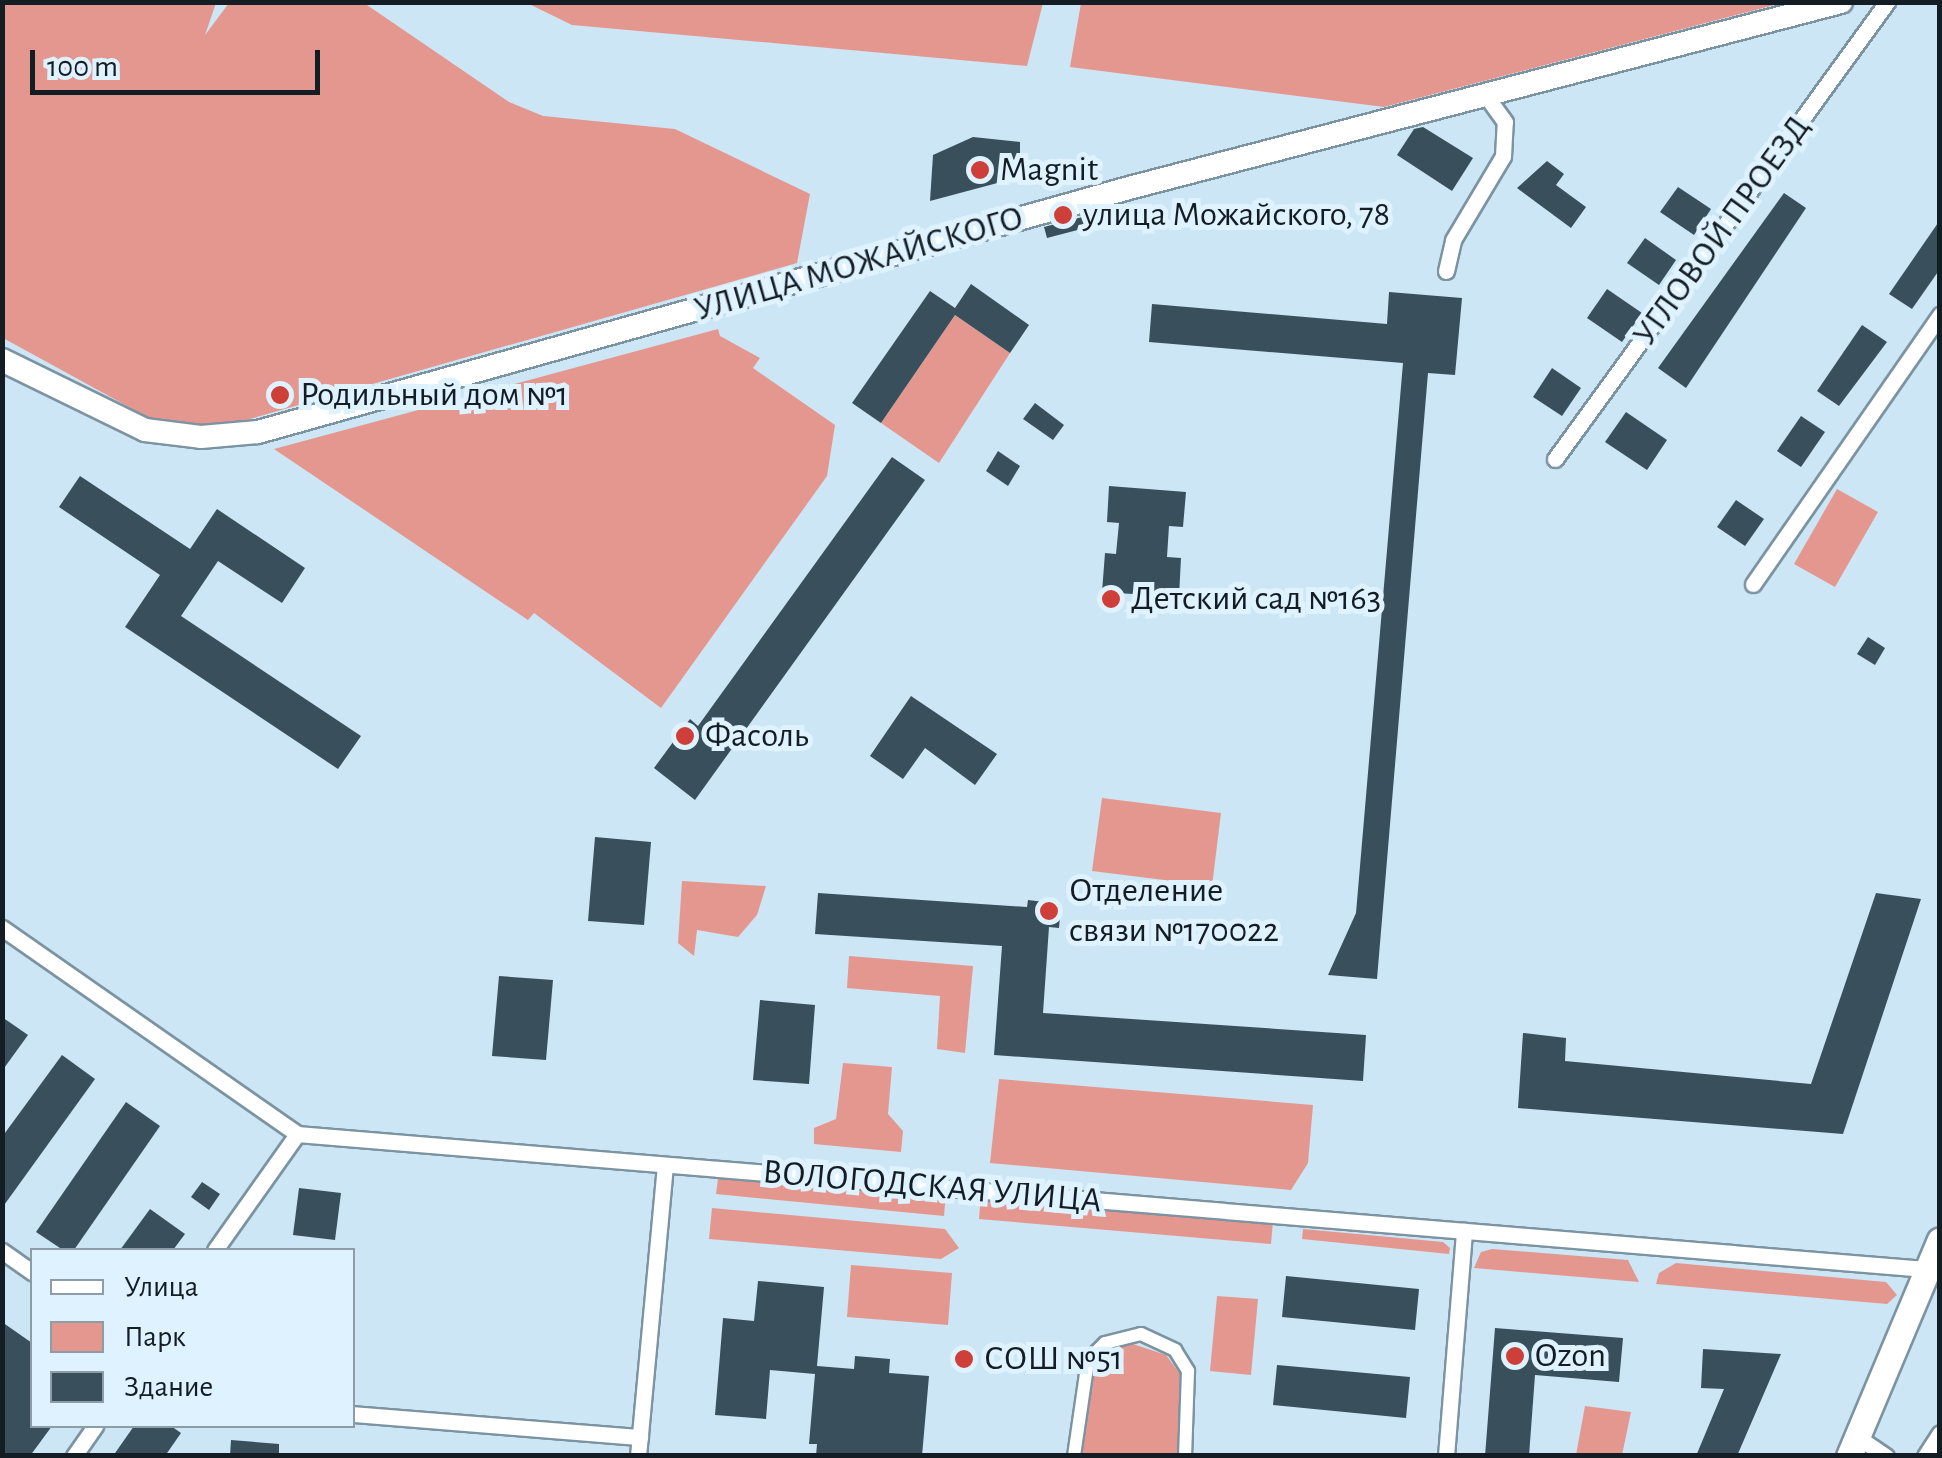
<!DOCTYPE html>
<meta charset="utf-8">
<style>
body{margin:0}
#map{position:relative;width:1942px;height:1458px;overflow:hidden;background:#cce6f5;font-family:"Alegreya Sans",sans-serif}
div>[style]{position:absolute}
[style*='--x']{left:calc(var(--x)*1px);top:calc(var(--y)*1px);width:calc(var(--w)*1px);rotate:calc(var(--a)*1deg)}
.green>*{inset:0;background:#e4978e}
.building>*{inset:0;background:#3a4f5c}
.roads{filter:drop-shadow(2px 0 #7c93a1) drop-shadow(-2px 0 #7c93a1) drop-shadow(0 2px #7c93a1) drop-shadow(0 -2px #7c93a1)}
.pedestrian>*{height:12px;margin:-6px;padding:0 6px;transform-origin:6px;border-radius:6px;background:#fff}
.minor>*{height:15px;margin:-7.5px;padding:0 7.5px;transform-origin:7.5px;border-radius:7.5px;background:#fff}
.secondary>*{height:22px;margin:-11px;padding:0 11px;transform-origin:11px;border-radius:11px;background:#fff}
.primary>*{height:25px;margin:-12.5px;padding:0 12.5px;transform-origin:12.5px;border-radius:12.5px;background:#fff}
.dots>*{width:28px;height:28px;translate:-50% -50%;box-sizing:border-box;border:5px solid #def2ff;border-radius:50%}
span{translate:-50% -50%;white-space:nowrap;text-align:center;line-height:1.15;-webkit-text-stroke:10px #def2ff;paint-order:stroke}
.poi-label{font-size:35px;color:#141d23}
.left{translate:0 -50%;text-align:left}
.street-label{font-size:35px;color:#141d23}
.frame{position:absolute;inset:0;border:5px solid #141d23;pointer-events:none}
.legend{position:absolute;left:30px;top:1248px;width:325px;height:180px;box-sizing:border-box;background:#def2ff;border:2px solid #8d9da7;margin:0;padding:12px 18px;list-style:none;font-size:30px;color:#141d23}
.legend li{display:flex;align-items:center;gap:20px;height:50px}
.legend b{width:50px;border:2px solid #8d9da7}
.scale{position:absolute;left:30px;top:50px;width:290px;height:45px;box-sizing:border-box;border:5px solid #141d23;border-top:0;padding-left:12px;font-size:30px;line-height:35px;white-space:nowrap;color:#141d23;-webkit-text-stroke:8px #def2ff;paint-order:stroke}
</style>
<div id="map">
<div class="green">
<div style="clip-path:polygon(2px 3px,216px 3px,205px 35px,229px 3px,364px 3px,509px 102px,543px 116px,675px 129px,810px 194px,797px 263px,243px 421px,202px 425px,149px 418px,3px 338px)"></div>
<div style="clip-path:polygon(527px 3px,1043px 3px,1027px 66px,572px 25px)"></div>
<div style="clip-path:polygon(1081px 3px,1081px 2px,1782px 3px,1384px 107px,1070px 67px)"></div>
<div style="clip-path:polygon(955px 315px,1010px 353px,939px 463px,881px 423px)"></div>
<div style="clip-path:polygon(718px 329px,720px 336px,760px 358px,753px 368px,835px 425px,827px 476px,661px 708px,534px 613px,528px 620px,274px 449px)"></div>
<div style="clip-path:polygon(1837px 489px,1878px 512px,1835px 587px,1794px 564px)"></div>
<div style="clip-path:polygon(1102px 798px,1221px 813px,1212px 886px,1092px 871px)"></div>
<div style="clip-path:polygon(682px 881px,766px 886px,757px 915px,738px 937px,697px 930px,694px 956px,678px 943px)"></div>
<div style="clip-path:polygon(849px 956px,973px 966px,965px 1053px,937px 1049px,940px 996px,847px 988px)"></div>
<div style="clip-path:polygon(843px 1063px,892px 1067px,888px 1114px,903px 1131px,901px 1152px,814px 1144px,814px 1128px,836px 1119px)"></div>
<div style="clip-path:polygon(999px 1079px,1313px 1105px,1308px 1163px,1291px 1190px,990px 1163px)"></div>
<div style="clip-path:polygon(719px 1171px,946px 1192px,944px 1216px,716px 1194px)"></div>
<div style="clip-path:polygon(981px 1195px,1273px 1221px,1271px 1244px,979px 1219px)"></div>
<div style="clip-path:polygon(712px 1208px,945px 1229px,959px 1248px,941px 1259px,709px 1239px)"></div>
<div style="clip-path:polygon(1303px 1229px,1443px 1242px,1450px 1248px,1449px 1254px,1302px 1239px)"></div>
<div style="clip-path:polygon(1492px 1249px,1628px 1260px,1639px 1282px,1474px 1268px,1481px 1252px)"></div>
<div style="clip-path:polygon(1676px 1263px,1886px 1282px,1897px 1295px,1887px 1304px,1656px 1284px,1659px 1273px)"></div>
<div style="clip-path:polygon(851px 1265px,952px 1273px,948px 1325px,847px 1317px)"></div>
<div style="clip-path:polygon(1217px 1296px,1258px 1299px,1251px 1375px,1210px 1371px)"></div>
<div style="clip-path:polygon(1133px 1344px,1166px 1355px,1180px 1374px,1178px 1455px,1079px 1456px,1093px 1365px,1111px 1349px)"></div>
<div style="clip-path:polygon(1585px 1406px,1631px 1412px,1622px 1455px,1576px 1455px)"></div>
</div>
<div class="building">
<div style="clip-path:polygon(1423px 127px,1473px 158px,1452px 191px,1397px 155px,1414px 129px)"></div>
<div style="clip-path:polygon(973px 137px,1020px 142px,1020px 177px,930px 201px,933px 155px)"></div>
<div style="clip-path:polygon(1547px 161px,1564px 174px,1556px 185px,1586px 207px,1571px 228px,1517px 188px)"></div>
<div style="clip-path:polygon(1678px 187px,1711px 209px,1694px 235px,1660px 212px)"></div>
<div style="clip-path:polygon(1784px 193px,1806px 208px,1686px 388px,1658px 368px)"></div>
<div style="clip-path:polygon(1086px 216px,1089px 227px,1047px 238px,1044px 227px)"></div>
<div style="clip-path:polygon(1940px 220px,1940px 269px,1912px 309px,1889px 294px)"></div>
<div style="clip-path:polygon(1645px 238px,1676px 260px,1659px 285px,1627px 263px)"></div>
<div style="clip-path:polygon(971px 284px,1029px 325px,1010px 353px,955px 315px,881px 423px,852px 403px,930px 291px,955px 308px)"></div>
<div style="clip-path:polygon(1607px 289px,1642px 313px,1622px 342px,1587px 318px)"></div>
<div style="clip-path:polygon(1389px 292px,1462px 298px,1455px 375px,1428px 373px,1377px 979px,1328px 975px,1356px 913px,1403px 363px,1149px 342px,1152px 304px,1387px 324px)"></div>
<div style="clip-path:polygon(1862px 325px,1887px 342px,1839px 406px,1817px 391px)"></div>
<div style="clip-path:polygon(1552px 368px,1581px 388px,1562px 416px,1533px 397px)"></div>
<div style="clip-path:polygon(1035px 403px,1064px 425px,1053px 440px,1023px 419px)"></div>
<div style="clip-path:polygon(1626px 412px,1667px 440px,1647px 470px,1605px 442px)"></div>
<div style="clip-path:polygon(1801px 416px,1825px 432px,1801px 467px,1777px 451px)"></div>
<div style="clip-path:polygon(998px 451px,1020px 466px,1008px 486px,986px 471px)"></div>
<div style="clip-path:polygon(892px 457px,925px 480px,695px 800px,654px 768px,690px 719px,698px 726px)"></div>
<div style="clip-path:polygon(80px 476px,190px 549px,217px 509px,305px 568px,282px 603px,218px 561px,181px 616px,361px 736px,338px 769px,125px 627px,160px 575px,59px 507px)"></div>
<div style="clip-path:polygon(1109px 486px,1186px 492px,1183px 527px,1169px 526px,1167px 557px,1181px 558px,1179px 597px,1102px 592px,1105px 553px,1116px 554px,1119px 523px,1107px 522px)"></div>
<div style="clip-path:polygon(1736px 500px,1764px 519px,1745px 546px,1717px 527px)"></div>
<div style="clip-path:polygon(1868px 637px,1885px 648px,1875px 665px,1857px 654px)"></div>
<div style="clip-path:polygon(911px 696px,997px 754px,975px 785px,925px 748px,903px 779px,870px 756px)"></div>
<div style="clip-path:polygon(595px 837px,651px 842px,644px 925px,588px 921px)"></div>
<div style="clip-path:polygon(818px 893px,1027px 907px,1028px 900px,1061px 904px,1059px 928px,1049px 927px,1043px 1013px,1366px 1035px,1363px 1081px,994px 1055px,1002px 946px,815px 934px)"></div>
<div style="clip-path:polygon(1876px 893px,1921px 899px,1843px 1134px,1518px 1108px,1523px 1033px,1566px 1038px,1565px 1061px,1811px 1084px)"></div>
<div style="clip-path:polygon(499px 976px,553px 980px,546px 1060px,492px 1056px)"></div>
<div style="clip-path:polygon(760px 1000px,815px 1005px,809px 1084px,753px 1080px)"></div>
<div style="clip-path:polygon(2px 1017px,28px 1035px,2px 1071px)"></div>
<div style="clip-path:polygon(62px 1055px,95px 1079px,2px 1208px,2px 1137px)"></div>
<div style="clip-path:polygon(126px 1102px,160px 1126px,74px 1250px,63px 1250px,36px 1232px)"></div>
<div style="clip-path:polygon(202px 1182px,220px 1194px,209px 1210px,191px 1197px)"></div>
<div style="clip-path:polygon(299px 1188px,341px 1193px,335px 1240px,293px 1235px)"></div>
<div style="clip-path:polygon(150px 1209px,185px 1234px,173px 1250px,120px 1250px)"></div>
<div style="clip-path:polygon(1286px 1276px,1419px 1289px,1415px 1330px,1282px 1317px)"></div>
<div style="clip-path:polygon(758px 1281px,824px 1287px,817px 1366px,854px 1369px,855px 1356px,890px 1359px,889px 1373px,929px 1376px,922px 1456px,816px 1456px,817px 1444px,809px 1444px,815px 1374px,770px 1370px,766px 1419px,715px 1415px,723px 1318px,754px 1321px)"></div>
<div style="clip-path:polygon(2px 1322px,32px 1343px,32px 1426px,52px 1426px,30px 1456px,2px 1456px)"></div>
<div style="clip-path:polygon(1495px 1328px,1623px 1338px,1619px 1382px,1535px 1375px,1529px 1456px,1485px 1456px)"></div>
<div style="clip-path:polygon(1703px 1349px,1781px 1354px,1737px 1456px,1696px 1456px,1724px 1389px,1701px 1388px)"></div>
<div style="clip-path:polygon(1277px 1365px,1410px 1377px,1406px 1418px,1273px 1405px)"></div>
<div style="clip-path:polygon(134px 1426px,171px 1426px,181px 1433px,165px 1456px,113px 1456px)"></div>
<div style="clip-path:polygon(231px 1440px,279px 1444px,279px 1456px,230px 1456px)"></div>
</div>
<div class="roads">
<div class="pedestrian">
<div style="--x:1074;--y:1456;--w:97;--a:-81.7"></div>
<div style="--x:1088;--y:1360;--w:24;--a:-45"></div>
<div style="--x:1105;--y:1343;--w:37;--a:-14"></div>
<div style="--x:1141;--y:1334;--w:38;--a:25"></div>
<div style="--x:1175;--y:1350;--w:25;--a:58"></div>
<div style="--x:1188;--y:1371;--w:85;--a:92"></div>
</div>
<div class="minor">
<div style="--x:1446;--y:271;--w:32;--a:-77"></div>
<div style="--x:1453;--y:240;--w:98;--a:-59.2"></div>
<div style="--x:1503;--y:156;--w:34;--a:-87"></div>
<div style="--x:1505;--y:122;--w:31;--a:-126"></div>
<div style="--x:1555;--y:459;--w:565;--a:-54"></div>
<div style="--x:1753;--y:584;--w:328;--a:-55.2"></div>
<div style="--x:2;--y:928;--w:360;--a:34.9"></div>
<div style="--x:297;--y:1134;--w:1634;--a:4.74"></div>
<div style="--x:215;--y:1250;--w:142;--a:-54.7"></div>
<div style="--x:2;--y:1251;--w:37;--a:35"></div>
<div style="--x:352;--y:1414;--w:289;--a:4.6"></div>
<div style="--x:1856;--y:1436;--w:36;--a:34"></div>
<div style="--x:74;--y:1456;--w:37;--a:-55"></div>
<div style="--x:638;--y:1456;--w:292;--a:-84.7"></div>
<div style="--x:1446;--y:1456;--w:226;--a:-85.4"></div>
<div style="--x:1925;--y:1456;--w:27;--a:-57"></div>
</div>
<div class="secondary">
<div style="--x:2;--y:360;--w:159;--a:26.1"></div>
<div style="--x:145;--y:430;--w:56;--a:7.1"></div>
<div style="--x:201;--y:437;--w:57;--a:-5"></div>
<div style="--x:258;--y:432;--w:905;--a:-15.65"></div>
<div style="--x:1129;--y:188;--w:736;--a:-14.64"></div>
</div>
<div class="primary">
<div style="--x:1849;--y:1456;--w:234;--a:-67.2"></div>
</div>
</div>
<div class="dots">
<div style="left:980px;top:170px;background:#ce3f39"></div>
<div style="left:1063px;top:215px;background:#ce3f39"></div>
<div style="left:280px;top:395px;background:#ce3f39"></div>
<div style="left:1111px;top:599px;background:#ce3f39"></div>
<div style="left:685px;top:736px;background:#ce3f39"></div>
<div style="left:1049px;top:911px;background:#ce3f39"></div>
<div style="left:1515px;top:1356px;background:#ce3f39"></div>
<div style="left:964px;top:1359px;background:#ce3f39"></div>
</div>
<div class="poi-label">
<span class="left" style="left:1000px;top:170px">Magnit</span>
<span class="left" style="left:1083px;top:215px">улица Можайского, 78</span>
<span class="left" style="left:300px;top:395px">Родильный дом №1</span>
<span class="left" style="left:1131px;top:599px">Детский сад №163</span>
<span class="left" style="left:705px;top:736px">Фасоль</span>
<span class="left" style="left:1069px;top:911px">Отделение<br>связи №170022</span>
<span class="left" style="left:1535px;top:1356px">Ozon</span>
<span class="left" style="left:984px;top:1359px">СОШ №51</span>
</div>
<div class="street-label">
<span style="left:1722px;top:231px;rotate:-54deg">УГЛОВОЙ ПРОЕЗД</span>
<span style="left:859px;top:264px;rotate:-16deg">УЛИЦА МОЖАЙСКОГО</span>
<span style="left:932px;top:1187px;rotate:5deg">ВОЛОГОДСКАЯ УЛИЦА</span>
</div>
<div class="frame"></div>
<ul class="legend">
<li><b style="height:12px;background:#fff"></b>Улица</li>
<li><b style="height:28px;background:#e4978e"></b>Парк</li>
<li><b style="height:28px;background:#3a4f5c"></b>Здание</li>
</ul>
<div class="scale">100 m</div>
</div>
